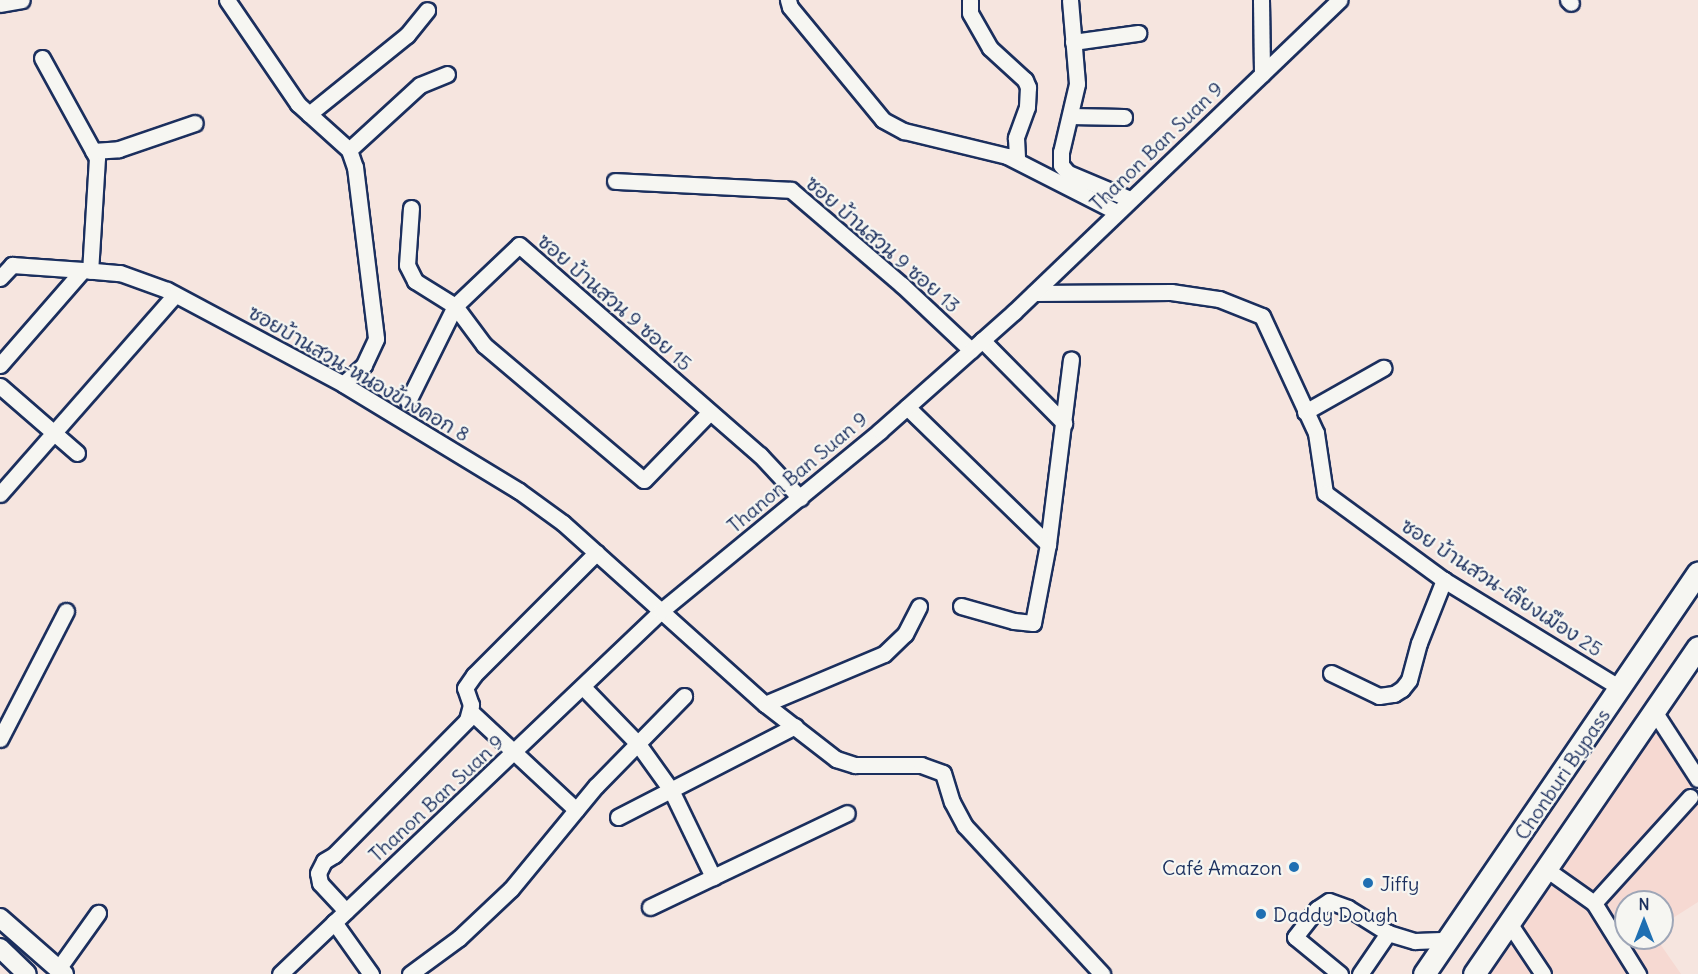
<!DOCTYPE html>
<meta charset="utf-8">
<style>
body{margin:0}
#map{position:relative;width:1698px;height:974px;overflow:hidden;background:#f6e5df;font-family:Delius,"Playpen Sans Thai",sans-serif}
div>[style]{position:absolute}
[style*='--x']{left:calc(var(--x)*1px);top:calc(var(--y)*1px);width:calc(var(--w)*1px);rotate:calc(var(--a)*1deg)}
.built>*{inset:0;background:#f6d9d2}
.roads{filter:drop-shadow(2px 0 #1b2f5e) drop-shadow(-2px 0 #1b2f5e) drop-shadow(0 2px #1b2f5e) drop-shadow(0 -2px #1b2f5e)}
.minor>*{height:15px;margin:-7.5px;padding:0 7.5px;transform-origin:7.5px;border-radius:7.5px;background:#f6f6f2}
.major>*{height:18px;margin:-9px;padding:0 9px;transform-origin:9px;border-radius:9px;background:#f6f6f2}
.highway>*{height:21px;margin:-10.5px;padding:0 10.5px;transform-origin:10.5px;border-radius:10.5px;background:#f6f6f2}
.dots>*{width:16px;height:16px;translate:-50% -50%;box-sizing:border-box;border:3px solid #f6f6f2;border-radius:50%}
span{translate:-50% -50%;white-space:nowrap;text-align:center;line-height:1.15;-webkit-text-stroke:4.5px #f6f6f2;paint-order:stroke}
.street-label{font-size:20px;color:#1b2f5e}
.poi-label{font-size:20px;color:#1b2f5e}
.right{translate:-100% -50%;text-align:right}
.left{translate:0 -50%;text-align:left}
.north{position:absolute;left:1614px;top:890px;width:60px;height:60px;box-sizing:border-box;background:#f6f6f2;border:2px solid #9ea6b7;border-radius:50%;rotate:0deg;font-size:16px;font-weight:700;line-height:24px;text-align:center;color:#1b2f5e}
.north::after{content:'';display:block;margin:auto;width:21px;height:27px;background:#1f6fb2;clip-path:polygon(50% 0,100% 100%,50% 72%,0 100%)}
</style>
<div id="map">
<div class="built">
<div style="clip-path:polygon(1656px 731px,1698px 796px,1698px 902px,1662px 925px,1662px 902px,1626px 902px,1626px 938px,1656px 938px,1681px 974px,1491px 974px)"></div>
</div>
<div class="roads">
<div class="minor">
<div style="--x:227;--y:0;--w:126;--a:55.7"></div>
<div style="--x:298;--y:104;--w:69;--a:42"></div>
<div style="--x:349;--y:150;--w:18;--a:71"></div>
<div style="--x:355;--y:167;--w:173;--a:83"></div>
<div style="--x:376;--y:339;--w:29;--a:115"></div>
<div style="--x:364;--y:365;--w:28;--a:138"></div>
<div style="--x:788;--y:0;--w:7;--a:74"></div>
<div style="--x:790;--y:7;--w:146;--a:50.5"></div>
<div style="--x:883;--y:120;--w:24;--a:28"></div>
<div style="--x:904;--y:131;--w:106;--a:13.6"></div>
<div style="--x:1007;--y:156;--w:123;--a:27"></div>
<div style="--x:970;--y:0;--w:13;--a:90"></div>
<div style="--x:970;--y:13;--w:40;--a:60.3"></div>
<div style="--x:990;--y:48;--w:47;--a:42.4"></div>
<div style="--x:1025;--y:80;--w:8;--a:67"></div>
<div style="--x:1028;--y:87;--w:20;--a:93"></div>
<div style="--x:1027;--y:107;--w:33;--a:110"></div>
<div style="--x:1016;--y:138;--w:22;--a:87"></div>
<div style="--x:1070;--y:0;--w:84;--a:85.2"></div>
<div style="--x:1077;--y:84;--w:70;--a:103.2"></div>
<div style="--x:1061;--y:152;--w:13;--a:90"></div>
<div style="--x:1061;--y:165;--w:11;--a:49"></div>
<div style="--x:1068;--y:173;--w:67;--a:22.8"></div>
<div style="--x:1261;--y:0;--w:74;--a:89.2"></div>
<div style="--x:1568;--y:0;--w:4;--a:45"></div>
<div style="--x:0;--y:4;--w:22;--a:-10"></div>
<div style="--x:1073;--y:42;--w:66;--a:-7.9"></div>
<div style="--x:42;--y:58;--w:114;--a:61.2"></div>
<div style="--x:97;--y:158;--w:113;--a:93.5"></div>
<div style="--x:309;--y:114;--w:126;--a:-38.9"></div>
<div style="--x:407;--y:35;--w:32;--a:-51"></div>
<div style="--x:1070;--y:116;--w:54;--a:1.1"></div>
<div style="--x:349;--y:150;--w:96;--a:-42.5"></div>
<div style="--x:420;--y:85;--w:29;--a:-22"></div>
<div style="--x:93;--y:151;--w:26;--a:-4"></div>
<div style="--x:119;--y:149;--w:80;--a:-18.9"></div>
<div style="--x:615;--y:181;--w:176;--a:2.9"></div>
<div style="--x:791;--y:190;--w:146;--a:40.6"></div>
<div style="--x:902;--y:285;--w:95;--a:43.3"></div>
<div style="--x:411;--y:208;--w:57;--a:94"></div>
<div style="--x:407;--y:265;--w:18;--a:63"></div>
<div style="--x:415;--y:281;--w:47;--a:32"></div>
<div style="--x:455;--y:306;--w:49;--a:53.4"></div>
<div style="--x:484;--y:345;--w:209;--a:40.2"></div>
<div style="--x:644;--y:480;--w:93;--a:-45.9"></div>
<div style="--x:0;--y:278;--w:18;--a:-47"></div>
<div style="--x:12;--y:265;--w:71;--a:4"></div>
<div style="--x:83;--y:270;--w:37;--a:5"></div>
<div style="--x:120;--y:273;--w:50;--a:19.9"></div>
<div style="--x:167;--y:290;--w:200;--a:28.1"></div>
<div style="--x:343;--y:384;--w:206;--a:31.3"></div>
<div style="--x:519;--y:491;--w:54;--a:36"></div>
<div style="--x:563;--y:523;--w:271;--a:41.9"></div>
<div style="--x:765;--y:704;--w:90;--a:37.8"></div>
<div style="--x:836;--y:759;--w:20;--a:18"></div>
<div style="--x:855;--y:765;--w:66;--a:0"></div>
<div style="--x:921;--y:765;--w:23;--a:20"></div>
<div style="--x:943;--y:773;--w:30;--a:73"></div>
<div style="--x:952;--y:802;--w:27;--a:62"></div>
<div style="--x:965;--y:826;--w:202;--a:47.2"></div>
<div style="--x:1034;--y:293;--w:137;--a:-0.4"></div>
<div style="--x:1171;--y:292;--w:49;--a:8.3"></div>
<div style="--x:1219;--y:299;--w:46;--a:21.6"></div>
<div style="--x:1262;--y:316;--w:129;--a:65.2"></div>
<div style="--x:1316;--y:433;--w:61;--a:81.5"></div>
<div style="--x:1325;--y:493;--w:147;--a:36.2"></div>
<div style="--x:1444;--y:580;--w:206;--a:31.5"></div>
<div style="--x:982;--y:340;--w:117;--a:45.3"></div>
<div style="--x:0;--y:365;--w:126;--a:-48.9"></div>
<div style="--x:0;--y:386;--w:102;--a:41"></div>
<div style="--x:408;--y:401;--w:106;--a:-63.7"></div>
<div style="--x:455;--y:306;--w:88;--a:-43.6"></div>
<div style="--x:519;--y:245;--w:320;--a:41.1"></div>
<div style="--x:760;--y:455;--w:59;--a:47.1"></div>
<div style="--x:907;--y:407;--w:197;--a:44.2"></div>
<div style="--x:1048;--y:544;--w:186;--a:-82.9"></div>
<div style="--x:1305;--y:412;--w:90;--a:-29.4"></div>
<div style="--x:0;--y:494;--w:265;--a:-48.7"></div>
<div style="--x:961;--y:606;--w:55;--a:15.8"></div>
<div style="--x:1014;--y:621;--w:19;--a:6"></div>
<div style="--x:1033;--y:623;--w:80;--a:-79.2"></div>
<div style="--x:1331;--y:673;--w:53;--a:25.6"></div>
<div style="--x:1379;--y:696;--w:15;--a:-8"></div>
<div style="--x:1394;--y:694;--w:9;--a:-32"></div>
<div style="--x:1402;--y:689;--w:11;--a:-52"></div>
<div style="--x:1409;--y:680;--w:38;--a:-75"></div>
<div style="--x:1419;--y:643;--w:68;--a:-68.4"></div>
<div style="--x:583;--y:687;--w:79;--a:46"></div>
<div style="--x:638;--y:744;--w:57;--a:54.3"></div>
<div style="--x:671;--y:790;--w:97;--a:64.2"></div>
<div style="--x:765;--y:704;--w:129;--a:-22.8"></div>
<div style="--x:884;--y:654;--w:29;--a:-44"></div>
<div style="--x:905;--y:634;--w:31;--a:-63"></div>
<div style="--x:470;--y:711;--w:145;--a:43"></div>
<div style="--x:1654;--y:711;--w:81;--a:57.1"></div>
<div style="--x:0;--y:739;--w:144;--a:-62.7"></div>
<div style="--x:618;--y:817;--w:199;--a:-27.2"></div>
<div style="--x:1546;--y:869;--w:59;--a:35.3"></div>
<div style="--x:1594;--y:903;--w:84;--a:58.2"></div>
<div style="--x:1594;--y:903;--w:143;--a:-47.8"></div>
<div style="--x:650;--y:907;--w:218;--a:-25.5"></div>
<div style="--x:346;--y:911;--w:38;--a:-133"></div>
<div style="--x:320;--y:883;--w:10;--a:-101"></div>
<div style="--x:318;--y:873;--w:13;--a:-63"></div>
<div style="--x:324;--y:861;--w:12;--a:-31"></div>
<div style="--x:334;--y:855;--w:190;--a:-45.4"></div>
<div style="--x:467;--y:720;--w:16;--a:-75"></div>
<div style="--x:471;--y:705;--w:18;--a:-109"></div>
<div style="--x:465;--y:688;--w:16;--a:-55"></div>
<div style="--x:474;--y:675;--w:173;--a:-45"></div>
<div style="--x:334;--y:922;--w:64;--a:54.6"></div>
<div style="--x:1509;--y:923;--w:61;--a:56.3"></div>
<div style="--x:58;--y:969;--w:69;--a:-54.5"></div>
<div style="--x:280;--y:974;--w:526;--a:-43.61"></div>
<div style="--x:661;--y:611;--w:283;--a:-39.4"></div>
<div style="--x:880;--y:431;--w:179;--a:-41.6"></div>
<div style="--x:1014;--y:312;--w:451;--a:-43.8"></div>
<div style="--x:410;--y:974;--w:61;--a:-36.3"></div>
<div style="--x:459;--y:938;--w:71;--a:-43.3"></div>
<div style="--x:511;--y:889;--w:134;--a:-50.5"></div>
<div style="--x:596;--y:786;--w:126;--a:-45.6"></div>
<div style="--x:1340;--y:974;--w:58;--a:-140.6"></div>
<div style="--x:1295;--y:937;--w:36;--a:-52"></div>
<div style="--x:1317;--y:909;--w:14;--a:-34"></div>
<div style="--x:1329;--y:901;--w:20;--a:20"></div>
<div style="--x:1348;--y:908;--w:47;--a:32"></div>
<div style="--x:1388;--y:933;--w:28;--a:17"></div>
<div style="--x:1415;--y:941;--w:33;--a:-2"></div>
<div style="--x:1360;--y:974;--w:50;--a:-55.7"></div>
</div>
<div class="major">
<div style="--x:0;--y:918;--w:85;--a:41.2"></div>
<div style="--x:0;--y:948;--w:37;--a:44"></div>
</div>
<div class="highway">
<div style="--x:1424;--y:974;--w:486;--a:-55.7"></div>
<div style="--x:1474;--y:974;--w:396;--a:-55.6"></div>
</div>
</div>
<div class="dots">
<div style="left:1294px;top:867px;background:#1f6fb2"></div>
<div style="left:1368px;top:883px;background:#1f6fb2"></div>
<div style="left:1261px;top:914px;background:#1f6fb2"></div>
</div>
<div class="street-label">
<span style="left:1156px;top:146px;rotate:-44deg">Thanon Ban Suan 9</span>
<span style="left:883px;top:244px;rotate:41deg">ซอย บ้านสวน 9 ซอย 13</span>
<span style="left:615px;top:302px;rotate:41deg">ซอย บ้านสวน 9 ซอย 15</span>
<span style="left:359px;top:373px;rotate:30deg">ซอยบ้านสวน-หนองข้างคอก 8</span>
<span style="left:797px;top:472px;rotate:-40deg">Thanon Ban Suan 9</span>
<span style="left:1502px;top:587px;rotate:33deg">ซอย บ้านสวน-เลียงเมือง 25</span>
<span style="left:1562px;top:774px;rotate:-56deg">Chonburi Bypass</span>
<span style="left:436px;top:798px;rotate:-43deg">Thanon Ban Suan 9</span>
</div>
<div class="poi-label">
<span class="right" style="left:1282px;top:867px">Café Amazon</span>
<span class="left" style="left:1380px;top:883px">Jiffy</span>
<span class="left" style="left:1273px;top:914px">Daddy Dough</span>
</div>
<div class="north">N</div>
</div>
